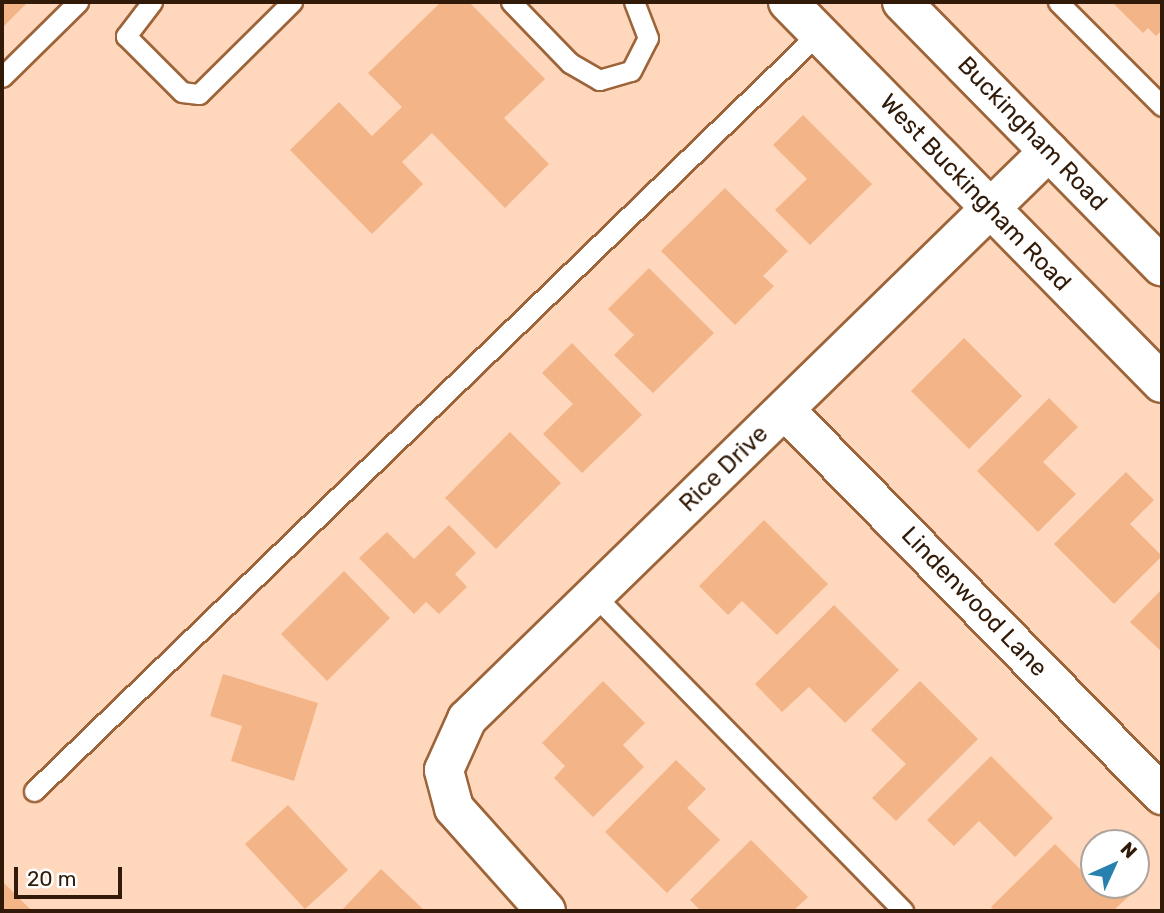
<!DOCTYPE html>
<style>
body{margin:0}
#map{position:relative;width:1164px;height:913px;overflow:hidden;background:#fed7bd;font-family:Rubik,sans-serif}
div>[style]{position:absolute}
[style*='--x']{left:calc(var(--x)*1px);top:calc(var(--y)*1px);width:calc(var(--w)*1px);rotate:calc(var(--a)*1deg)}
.building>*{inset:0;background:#f3b488}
.roads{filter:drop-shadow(2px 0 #9d6439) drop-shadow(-2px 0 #9d6439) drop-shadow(0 2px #9d6439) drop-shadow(0 -2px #9d6439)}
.lane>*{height:19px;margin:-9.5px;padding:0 9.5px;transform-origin:9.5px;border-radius:9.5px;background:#fff}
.street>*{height:38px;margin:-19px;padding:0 19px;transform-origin:19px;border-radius:19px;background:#fff}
.secondary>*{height:38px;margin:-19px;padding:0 19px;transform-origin:19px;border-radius:19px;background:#fff}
span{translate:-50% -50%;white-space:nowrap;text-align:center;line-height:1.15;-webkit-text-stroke:7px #fff;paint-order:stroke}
.street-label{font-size:24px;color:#311a08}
.frame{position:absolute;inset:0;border:4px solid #311a08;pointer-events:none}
.north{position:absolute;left:1080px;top:829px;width:70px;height:70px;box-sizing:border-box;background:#fff;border:2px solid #ada39c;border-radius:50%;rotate:45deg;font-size:19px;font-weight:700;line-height:28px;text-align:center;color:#311a08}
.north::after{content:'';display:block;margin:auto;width:24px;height:32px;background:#2781af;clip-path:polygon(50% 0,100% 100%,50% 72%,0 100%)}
.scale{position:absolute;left:14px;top:867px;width:108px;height:32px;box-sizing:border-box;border:4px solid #311a08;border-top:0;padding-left:9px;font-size:21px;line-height:24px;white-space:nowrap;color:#311a08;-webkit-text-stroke:5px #fff;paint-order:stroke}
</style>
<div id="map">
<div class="building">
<div style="clip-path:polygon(2px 2px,28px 2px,2px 28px)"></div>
<div style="clip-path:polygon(441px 2px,469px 2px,545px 79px,504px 118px,549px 164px,505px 208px,432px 133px,402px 162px,423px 184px,372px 234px,290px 150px,339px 102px,372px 136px,402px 107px,368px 73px)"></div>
<div style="clip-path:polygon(1112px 2px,1162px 2px,1162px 30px,1156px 36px,1148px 28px,1143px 33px)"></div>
<div style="clip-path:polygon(803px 115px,872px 184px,810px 245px,775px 210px,807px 179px,773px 145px)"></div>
<div style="clip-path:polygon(725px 188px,788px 251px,763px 276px,774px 286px,735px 325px,661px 251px)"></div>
<div style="clip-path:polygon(649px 268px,714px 333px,653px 393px,614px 355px,634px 335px,608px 309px)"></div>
<div style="clip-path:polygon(964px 338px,1022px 396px,969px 449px,911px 391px)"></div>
<div style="clip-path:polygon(572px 343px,642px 415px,582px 473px,543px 434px,573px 404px,542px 373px)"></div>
<div style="clip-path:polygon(1049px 398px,1078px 427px,1043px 462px,1076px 494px,1038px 532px,977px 471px)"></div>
<div style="clip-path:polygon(510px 432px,561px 483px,496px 549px,445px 498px)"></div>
<div style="clip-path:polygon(1126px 472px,1154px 500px,1130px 524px,1162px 556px,1114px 604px,1054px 544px)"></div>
<div style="clip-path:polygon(764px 520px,828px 584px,777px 635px,742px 601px,728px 615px,699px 586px)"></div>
<div style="clip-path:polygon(449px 525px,476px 553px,455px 574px,467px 587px,439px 614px,426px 602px,414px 614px,359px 558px,387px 532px,414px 559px)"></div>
<div style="clip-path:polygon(344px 571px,390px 618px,327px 681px,281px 634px)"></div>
<div style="clip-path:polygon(1162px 589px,1162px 652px,1130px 622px)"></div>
<div style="clip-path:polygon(834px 605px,899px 670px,845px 723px,809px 687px,782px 712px,755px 684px)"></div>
<div style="clip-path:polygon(223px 674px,318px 703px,294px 781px,231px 761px,242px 726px,210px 716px)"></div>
<div style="clip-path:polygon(603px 681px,645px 723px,623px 745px,644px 767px,593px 817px,554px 778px,565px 766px,542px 743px)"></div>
<div style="clip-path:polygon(920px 681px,978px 739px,896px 821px,872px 798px,906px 764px,871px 730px)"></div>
<div style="clip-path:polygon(991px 756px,1053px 818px,1015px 857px,979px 821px,954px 846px,927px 820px)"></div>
<div style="clip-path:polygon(676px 760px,706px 789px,687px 808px,720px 840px,667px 893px,605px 832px)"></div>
<div style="clip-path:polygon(288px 805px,348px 870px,305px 909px,245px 844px)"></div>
<div style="clip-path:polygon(751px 840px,808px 897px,793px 911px,701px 911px,690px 900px)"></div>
<div style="clip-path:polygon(1055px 844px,1081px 870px,1094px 861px,1094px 885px,1118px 885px,1129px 896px,1113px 911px,995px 911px,991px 907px)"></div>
<div style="clip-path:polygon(381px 869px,425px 911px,341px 911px)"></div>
<div style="clip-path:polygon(2px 881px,32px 911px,2px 911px)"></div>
</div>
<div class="roads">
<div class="lane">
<div style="--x:152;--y:2;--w:43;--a:127.4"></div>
<div style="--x:126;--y:36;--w:79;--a:45"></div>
<div style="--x:182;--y:92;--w:17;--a:7"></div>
<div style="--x:199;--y:94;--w:131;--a:-44.7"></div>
<div style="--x:511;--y:2;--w:85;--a:46"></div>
<div style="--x:570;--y:63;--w:34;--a:30"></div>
<div style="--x:599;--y:80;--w:33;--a:-16"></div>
<div style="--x:631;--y:71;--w:37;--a:-63"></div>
<div style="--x:648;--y:38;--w:39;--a:-111"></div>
<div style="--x:1058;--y:2;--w:147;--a:45"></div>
<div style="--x:2;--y:77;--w:107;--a:-44.6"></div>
<div style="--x:594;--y:595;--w:442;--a:45.6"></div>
<div style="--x:34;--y:791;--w:1091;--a:-44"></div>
</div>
<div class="street">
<div style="--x:785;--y:410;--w:539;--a:45.6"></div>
<div style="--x:546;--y:911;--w:138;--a:-131.8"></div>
<div style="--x:454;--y:808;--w:39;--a:-105"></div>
<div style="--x:444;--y:770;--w:56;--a:-65.7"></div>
<div style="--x:467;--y:719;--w:813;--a:-44.3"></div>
</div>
<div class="secondary">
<div style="--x:788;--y:2;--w:534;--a:45.53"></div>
<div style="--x:902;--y:2;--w:371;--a:45.5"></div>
</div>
</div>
<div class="street-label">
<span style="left:1032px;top:134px;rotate:46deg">Buckingham Road</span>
<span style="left:975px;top:193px;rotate:46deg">West Buckingham Road</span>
<span style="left:724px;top:469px;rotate:-44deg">Rice Drive</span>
<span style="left:974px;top:602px;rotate:46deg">Lindenwood Lane</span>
</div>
<div class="frame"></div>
<div class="north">N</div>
<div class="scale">20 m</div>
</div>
